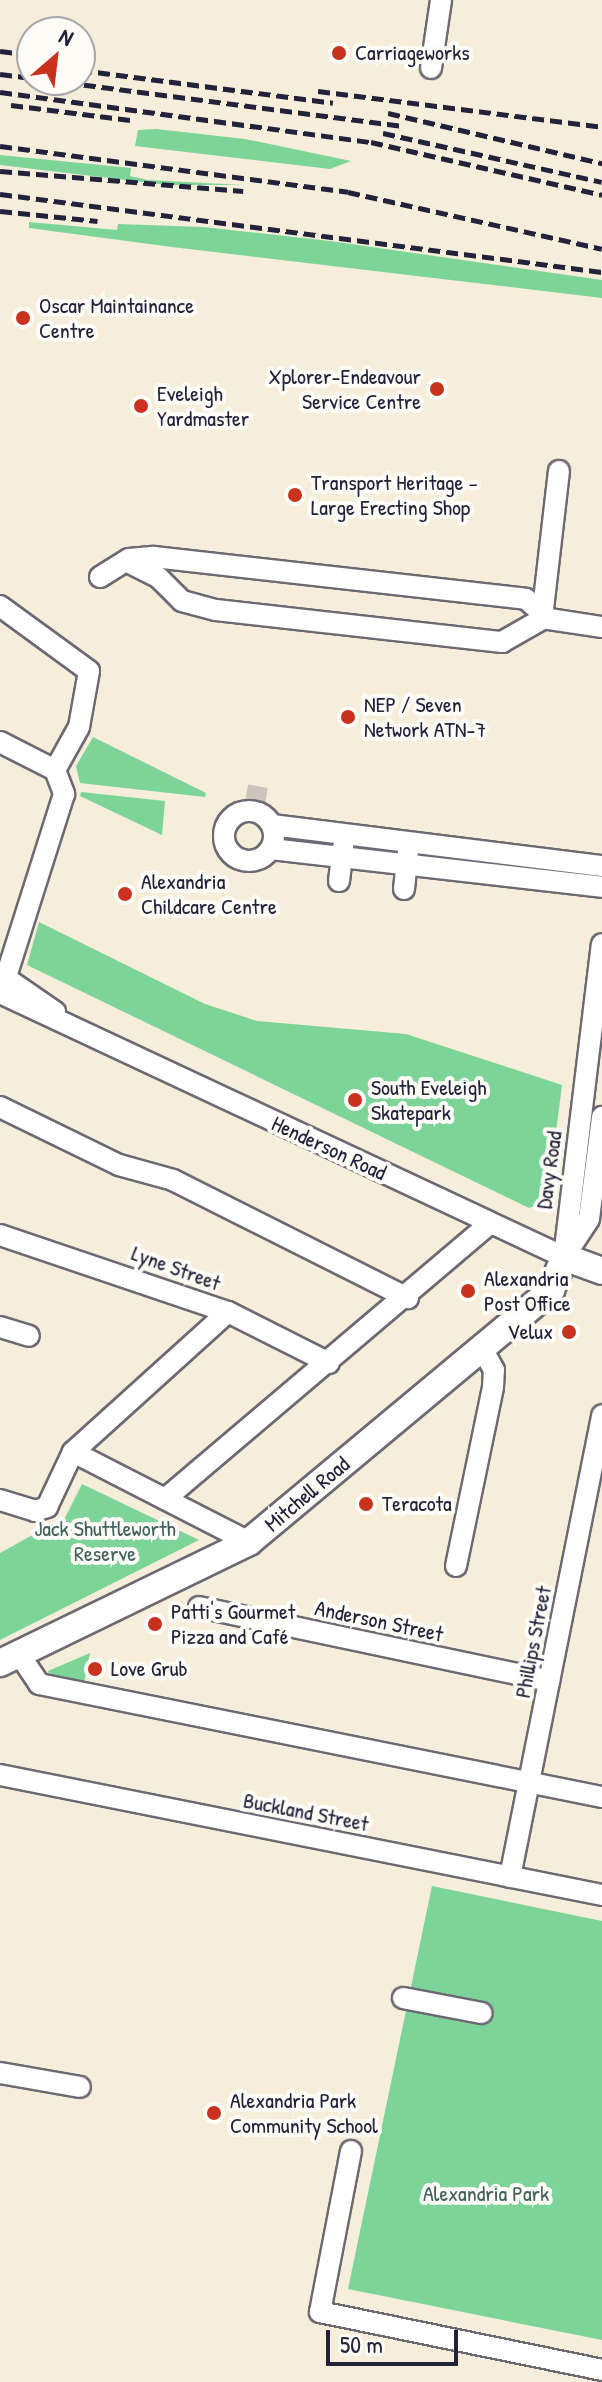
<!DOCTYPE html>
<meta charset="utf-8">
<style>
body{margin:0}
#map{position:relative;width:602px;height:2382px;overflow:hidden;background:#f6edda;font-family:"Patrick Hand",sans-serif}
div>[style]{position:absolute}
[style*='--x']{left:calc(var(--x)*1px);top:calc(var(--y)*1px);width:calc(var(--w)*1px);rotate:calc(var(--a)*1deg)}
.green>*{inset:0;background:#7dd498}
.minor-tunnel>*{height:20px;margin-top:-10px;transform-origin:0;background:repeating-linear-gradient(90deg,#ccc4ba 0 20px,transparent 0 30px)}
.roads{filter:drop-shadow(2px 0 #6c6973) drop-shadow(-2px 0 #6c6973) drop-shadow(0 2px #6c6973) drop-shadow(0 -2px #6c6973)}
.minor>*{height:20px;margin:-10px;padding:0 10px;transform-origin:10px;border-radius:10px;background:#fff}
.minor>.ring{margin:-10px;padding:0;box-sizing:content-box;background:none;border:20px solid #fff;border-radius:50%}
.major>*{height:26px;margin:-13px;padding:0 13px;transform-origin:13px;border-radius:13px;background:#fff}
.rail>*{height:5px;margin-top:-2.5px;transform-origin:0;background:repeating-linear-gradient(90deg,#22223b 0 12px,transparent 0 18px)}
.dots>*{width:22px;height:22px;translate:-50% -50%;box-sizing:border-box;border:4px solid #fdfcf7;border-radius:50%}
span{translate:-50% -50%;white-space:nowrap;text-align:center;line-height:1.15;-webkit-text-stroke:8px #fdfcf7;paint-order:stroke}
.poi-label{font-size:22px;color:#22223b}
.left{translate:0 -50%;text-align:left}
.right{translate:-100% -50%;text-align:right}
.street-label{font-size:22px;color:#22223b}
.park-label{font-size:22px;color:#42605c}
.north{position:absolute;left:16px;top:16px;width:80px;height:80px;box-sizing:border-box;background:#fdfcf7;border:2px solid #a5a5ac;border-radius:50%;rotate:28deg;font-size:22px;font-weight:700;line-height:32px;text-align:center;color:#22223b}
.north::after{content:'';display:block;margin:auto;width:28px;height:36px;background:#c8321e;clip-path:polygon(50% 0,100% 100%,50% 72%,0 100%)}
.scale{position:absolute;left:326px;top:2330px;width:132px;height:36px;box-sizing:border-box;border:4px solid #22223b;border-top:0;padding-left:10px;font-size:24px;line-height:28px;white-space:nowrap;color:#22223b;-webkit-text-stroke:6px #fdfcf7;paint-order:stroke}
</style>
<div id="map">
<div class="green">
<div style="clip-path:polygon(156px 129px,245px 139px,351px 161px,330px 169px,135px 146px,138px 130px)"></div>
<div style="clip-path:polygon(0 155px,131px 168px,130px 176px,148px 180px,243px 185px,168px 185px,0 165px)"></div>
<div style="clip-path:polygon(29px 222px,117px 230px,118px 224px,203px 227px,330px 241px,602px 280px,602px 298px,172px 247px,29px 228px)"></div>
<div style="clip-path:polygon(93px 737px,206px 793px,205px 797px,80px 783px,76px 766px)"></div>
<div style="clip-path:polygon(81px 792px,165px 801px,162px 835px,80px 796px)"></div>
<div style="clip-path:polygon(39px 922px,205px 1004px,257px 1021px,406px 1034px,562px 1085px,547px 1202px,529px 1208px,27px 965px)"></div>
<div style="clip-path:polygon(82px 1484px,199px 1540px,0 1640px,0 1553px,36px 1533px,56px 1536px)"></div>
<div style="clip-path:polygon(90px 1653px,84px 1683px,50px 1677px,48px 1671px)"></div>
<div style="clip-path:polygon(432px 1886px,602px 1921px,602px 2340px,348px 2289px)"></div>
</div>
<div class="minor-tunnel">
<div style="--x:255;--y:803;--w:17;--a:-80"></div>
</div>
<div class="roads">
<div class="minor">
<div style="--x:431;--y:68;--w:69;--a:-81.6"></div>
<div style="--x:128;--y:562;--w:34;--a:27"></div>
<div style="--x:158;--y:577;--w:34;--a:45"></div>
<div style="--x:182;--y:601;--w:35;--a:15"></div>
<div style="--x:216;--y:610;--w:288;--a:6.4"></div>
<div style="--x:502;--y:642;--w:48;--a:-29.7"></div>
<div style="--x:100;--y:577;--w:34;--a:-32"></div>
<div style="--x:129;--y:559;--w:25;--a:-5"></div>
<div style="--x:154;--y:557;--w:374;--a:6.4"></div>
<div style="--x:526;--y:599;--w:30;--a:41"></div>
<div style="--x:549;--y:619;--w:54;--a:8.6"></div>
<div style="--x:0;--y:606;--w:110;--a:36.1"></div>
<div style="--x:89;--y:671;--w:57;--a:100.1"></div>
<div style="--x:79;--y:727;--w:49;--a:119.2"></div>
<div style="--x:543;--y:609;--w:139;--a:-83.4"></div>
<div style="--x:0;--y:742;--w:62;--a:27"></div>
<div style="--x:55;--y:770;--w:26;--a:69"></div>
<div style="--x:64;--y:794;--w:192;--a:107.6"></div>
<div class="ring" style="left:224px;top:811px;width:30px;height:30px"></div>
<div style="--x:272;--y:825;--w:333;--a:7.1"></div>
<div style="--x:271;--y:849;--w:333;--a:6.5"></div>
<div style="--x:339;--y:881;--w:35;--a:-83"></div>
<div style="--x:404;--y:889;--w:36;--a:-84"></div>
<div style="--x:0;--y:974;--w:67;--a:34.6"></div>
<div style="--x:0;--y:993;--w:623;--a:25.08"></div>
<div style="--x:0;--y:1107;--w:132;--a:26"></div>
<div style="--x:119;--y:1165;--w:56;--a:15.5"></div>
<div style="--x:173;--y:1180;--w:263;--a:26.7"></div>
<div style="--x:0;--y:1235;--w:241;--a:18.7"></div>
<div style="--x:228;--y:1312;--w:113;--a:26.8"></div>
<div style="--x:564;--y:1257;--w:315;--a:-83.1"></div>
<div style="--x:564;--y:1257;--w:45;--a:-56.7"></div>
<div style="--x:589;--y:1219;--w:103;--a:-82.7"></div>
<div style="--x:0;--y:1327;--w:30;--a:17"></div>
<div style="--x:73;--y:1452;--w:209;--a:-42.1"></div>
<div style="--x:165;--y:1499;--w:425;--a:-40.3"></div>
<div style="--x:0;--y:1500;--w:37;--a:17"></div>
<div style="--x:35;--y:1511;--w:13;--a:-18"></div>
<div style="--x:47;--y:1507;--w:61;--a:-64.7"></div>
<div style="--x:73;--y:1452;--w:198;--a:27.1"></div>
<div style="--x:456;--y:1566;--w:183;--a:-78.3"></div>
<div style="--x:493;--y:1387;--w:17;--a:-87"></div>
<div style="--x:494;--y:1370;--w:25;--a:-119"></div>
<div style="--x:199;--y:1607;--w:358;--a:11.9"></div>
<div style="--x:19;--y:1654;--w:36;--a:56"></div>
<div style="--x:39;--y:1684;--w:574;--a:11.35"></div>
<div style="--x:0;--y:1775;--w:614;--a:11.27"></div>
<div style="--x:510;--y:1877;--w:471;--a:-78.7"></div>
<div style="--x:403;--y:1998;--w:80;--a:10.8"></div>
<div style="--x:0;--y:2073;--w:81;--a:9.9"></div>
<div style="--x:351;--y:2151;--w:164;--a:100.9"></div>
<div style="--x:320;--y:2312;--w:288;--a:11.6"></div>
</div>
<div class="major">
<div style="--x:0;--y:1663;--w:277;--a:-25.9"></div>
<div style="--x:249;--y:1542;--w:393;--a:-39.8"></div>
<div style="--x:551;--y:1290;--w:35;--a:-68"></div>
<div style="--x:564;--y:1257;--w:40;--a:20.2"></div>
</div>
</div>
<div class="rail">
<div style="--x:0;--y:51;--w:32;--a:7"></div>
<div style="--x:80;--y:70;--w:255;--a:7.4"></div>
<div style="--x:0;--y:74;--w:32;--a:7"></div>
<div style="--x:48;--y:80;--w:356;--a:7.4"></div>
<div style="--x:318;--y:91;--w:286;--a:7.2"></div>
<div style="--x:0;--y:92;--w:374;--a:7.7"></div>
<div style="--x:371;--y:142;--w:237;--a:12.9"></div>
<div style="--x:11;--y:105;--w:120;--a:7.2"></div>
<div style="--x:388;--y:113;--w:220;--a:13.2"></div>
<div style="--x:383;--y:133;--w:224;--a:12.6"></div>
<div style="--x:0;--y:146;--w:351;--a:7.5"></div>
<div style="--x:348;--y:192;--w:260;--a:12.6"></div>
<div style="--x:0;--y:171;--w:244;--a:4.7"></div>
<div style="--x:0;--y:194;--w:607;--a:7.38"></div>
<div style="--x:0;--y:211;--w:98;--a:5.9"></div>
</div>
<div class="dots">
<div style="left:339px;top:53px;background:#c8321e"></div>
<div style="left:23px;top:318px;background:#c8321e"></div>
<div style="left:437px;top:389px;background:#c8321e"></div>
<div style="left:141px;top:406px;background:#c8321e"></div>
<div style="left:295px;top:495px;background:#c8321e"></div>
<div style="left:348px;top:717px;background:#c8321e"></div>
<div style="left:125px;top:894px;background:#c8321e"></div>
<div style="left:355px;top:1100px;background:#c8321e"></div>
<div style="left:468px;top:1291px;background:#c8321e"></div>
<div style="left:569px;top:1332px;background:#c8321e"></div>
<div style="left:366px;top:1504px;background:#c8321e"></div>
<div style="left:155px;top:1624px;background:#c8321e"></div>
<div style="left:95px;top:1669px;background:#c8321e"></div>
<div style="left:214px;top:2113px;background:#c8321e"></div>
</div>
<div class="poi-label">
<span class="left" style="left:355px;top:53px">Carriageworks</span>
<span class="left" style="left:39px;top:318px">Oscar Maintainance<br>Centre</span>
<span class="right" style="left:421px;top:389px">Xplorer-Endeavour<br>Service Centre</span>
<span class="left" style="left:157px;top:406px">Eveleigh<br>Yardmaster</span>
<span class="left" style="left:311px;top:495px">Transport Heritage –<br>Large Erecting Shop</span>
<span class="left" style="left:364px;top:717px">NEP / Seven<br>Network ATN-7</span>
<span class="left" style="left:141px;top:894px">Alexandria<br>Childcare Centre</span>
<span class="left" style="left:371px;top:1100px">South Eveleigh<br>Skatepark</span>
<span class="left" style="left:484px;top:1291px">Alexandria<br>Post Office</span>
<span class="right" style="left:553px;top:1332px">Velux</span>
<span class="left" style="left:382px;top:1504px">Teracota</span>
<span class="left" style="left:171px;top:1624px">Patti's Gourmet<br>Pizza and Café</span>
<span class="left" style="left:111px;top:1669px">Love Grub</span>
<span class="left" style="left:230px;top:2113px">Alexandria Park<br>Community School</span>
</div>
<div class="street-label">
<span style="left:329px;top:1148px;rotate:25deg">Henderson Road</span>
<span style="left:549px;top:1170px;rotate:-82deg">Davy Road</span>
<span style="left:176px;top:1268px;rotate:20deg">Lyne Street</span>
<span style="left:307px;top:1494px;rotate:-40deg">Mitchell Road</span>
<span style="left:379px;top:1621px;rotate:12deg">Anderson Street</span>
<span style="left:533px;top:1642px;rotate:-79deg">Phillips Street</span>
<span style="left:306px;top:1812px;rotate:11deg">Buckland Street</span>
</div>
<div class="park-label">
<span style="left:105px;top:1541px">Jack Shuttleworth<br>Reserve</span>
<span style="left:486px;top:2194px">Alexandria Park</span>
</div>
<div class="north">N</div>
<div class="scale">50 m</div>
</div>
